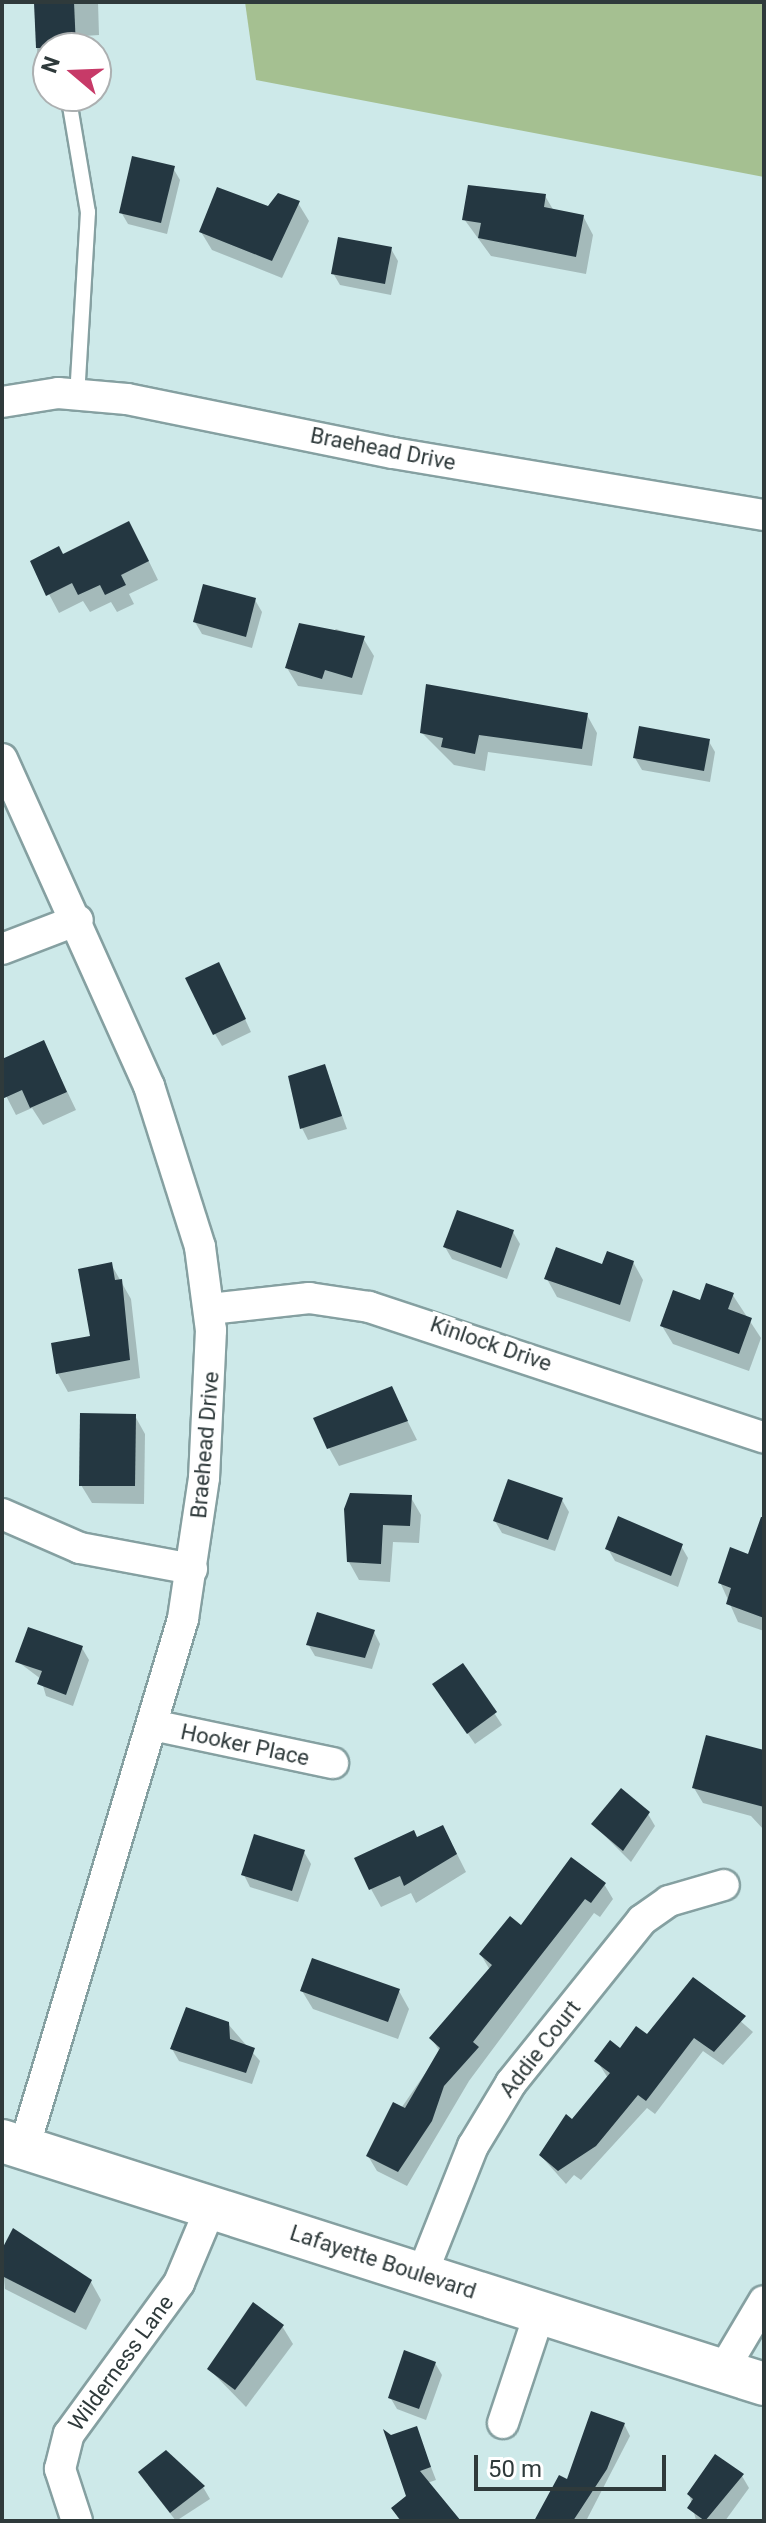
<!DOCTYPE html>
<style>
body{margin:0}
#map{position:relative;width:766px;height:2523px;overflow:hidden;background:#cde9e9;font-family:Roboto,sans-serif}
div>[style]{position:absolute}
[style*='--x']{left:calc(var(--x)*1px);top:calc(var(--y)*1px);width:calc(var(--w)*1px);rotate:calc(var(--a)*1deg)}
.green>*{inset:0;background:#a5c091}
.shadow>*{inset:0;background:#0003}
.building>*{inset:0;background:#243741}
.roads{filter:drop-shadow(2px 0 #85a0a1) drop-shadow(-2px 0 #85a0a1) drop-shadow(0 2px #85a0a1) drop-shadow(0 -2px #85a0a1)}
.service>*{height:14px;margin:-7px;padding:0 7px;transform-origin:7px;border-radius:7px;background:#fff}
.minor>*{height:30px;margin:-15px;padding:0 15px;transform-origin:15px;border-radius:15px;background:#fff}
.secondary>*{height:42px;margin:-21px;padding:0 21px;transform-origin:21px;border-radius:21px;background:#fff}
span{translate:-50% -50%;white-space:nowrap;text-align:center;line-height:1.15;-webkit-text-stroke:8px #fff;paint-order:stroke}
.street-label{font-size:22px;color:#2f3a3b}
.frame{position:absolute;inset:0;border:4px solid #2f3a3b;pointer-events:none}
.north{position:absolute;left:32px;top:32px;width:80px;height:80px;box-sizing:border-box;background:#fff;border:2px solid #acb0b1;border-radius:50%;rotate:289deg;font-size:22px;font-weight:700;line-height:32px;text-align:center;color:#2f3a3b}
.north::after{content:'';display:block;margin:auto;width:28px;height:36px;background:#c73a68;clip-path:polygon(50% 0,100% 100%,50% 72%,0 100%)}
.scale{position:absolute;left:474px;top:2455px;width:192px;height:36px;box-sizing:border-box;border:4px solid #2f3a3b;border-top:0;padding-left:10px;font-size:24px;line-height:28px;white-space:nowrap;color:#2f3a3b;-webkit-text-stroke:6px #fff;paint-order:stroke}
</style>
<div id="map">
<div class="green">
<div style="clip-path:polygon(245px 2px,764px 2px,764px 177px,256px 80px)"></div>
</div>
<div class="shadow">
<div style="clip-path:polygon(34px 2px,98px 2px,99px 35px,84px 36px,85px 48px,48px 48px,48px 94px,39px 78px)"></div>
<div style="clip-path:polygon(173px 168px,180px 180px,167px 234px,128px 224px,121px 212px)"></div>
<div style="clip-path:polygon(545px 196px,554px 211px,583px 216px,593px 235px,586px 274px,491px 256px,464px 219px)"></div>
<div style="clip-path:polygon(298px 203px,309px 221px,282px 278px,212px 250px,201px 232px)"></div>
<div style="clip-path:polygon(391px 249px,398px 261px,391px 295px,340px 285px,333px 273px)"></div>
<div style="clip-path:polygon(139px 541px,158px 580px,129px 594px,134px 604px,117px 612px,111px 602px,90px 612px,83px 601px,59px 613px,32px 562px)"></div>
<div style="clip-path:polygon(255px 600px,262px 612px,252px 648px,202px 634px,195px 622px)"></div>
<div style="clip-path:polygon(336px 629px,363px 638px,374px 656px,362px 695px,298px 686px,287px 668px)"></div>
<div style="clip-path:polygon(587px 715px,597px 733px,592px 766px,488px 752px,485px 771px,454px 765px,422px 733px)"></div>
<div style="clip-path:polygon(708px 740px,715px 752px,710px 782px,642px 770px,635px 758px)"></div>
<div style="clip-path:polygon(225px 976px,251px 1032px,222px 1046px,215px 1034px)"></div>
<div style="clip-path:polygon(44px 1043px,76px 1110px,43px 1125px,32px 1108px,16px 1115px,2px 1088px,2px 1061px)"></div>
<div style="clip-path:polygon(324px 1066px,347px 1129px,308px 1140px,302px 1128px)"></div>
<div style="clip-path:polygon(513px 1232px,520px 1244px,507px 1279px,452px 1259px,445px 1247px)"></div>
<div style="clip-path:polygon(633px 1262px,643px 1280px,630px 1322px,557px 1297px,547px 1279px)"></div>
<div style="clip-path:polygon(111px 1264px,131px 1299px,140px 1378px,68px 1392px,58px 1374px,93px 1338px)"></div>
<div style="clip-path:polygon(732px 1294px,761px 1338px,749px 1371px,673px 1344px,662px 1326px,701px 1302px)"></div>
<div style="clip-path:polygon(391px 1388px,417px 1440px,339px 1466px,329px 1448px)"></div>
<div style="clip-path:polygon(135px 1416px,145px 1434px,144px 1504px,92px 1503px,81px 1485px)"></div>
<div style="clip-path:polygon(410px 1496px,421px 1515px,419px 1543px,393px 1542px,390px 1582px,359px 1580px,349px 1562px,346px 1510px)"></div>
<div style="clip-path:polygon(562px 1500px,569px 1512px,555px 1551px,502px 1533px,495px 1521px)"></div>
<div style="clip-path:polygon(681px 1546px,688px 1558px,678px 1587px,615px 1561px,608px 1549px)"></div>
<div style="clip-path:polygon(764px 1561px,764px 1631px,738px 1622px,720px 1582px)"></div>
<div style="clip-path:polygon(374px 1632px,380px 1644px,372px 1669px,315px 1656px,308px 1644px)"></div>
<div style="clip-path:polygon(82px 1648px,89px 1660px,73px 1706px,46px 1696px,41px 1679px,17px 1661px)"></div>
<div style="clip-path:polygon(463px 1665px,502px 1725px,475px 1744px,442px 1696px)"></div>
<div style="clip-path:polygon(764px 1752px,764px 1830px,751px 1816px,703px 1803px,694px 1788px)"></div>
<div style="clip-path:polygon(648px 1814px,655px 1826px,631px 1862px,593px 1824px)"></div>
<div style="clip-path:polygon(417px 1839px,453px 1846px,466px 1872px,416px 1903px,411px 1893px,381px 1907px,371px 1889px)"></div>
<div style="clip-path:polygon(304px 1852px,311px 1864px,298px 1902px,250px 1887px,244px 1875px)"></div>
<div style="clip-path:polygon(604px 1884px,613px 1899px,600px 1917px,594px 1913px,469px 2081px,407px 2186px,377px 2171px,368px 2156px,440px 2052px,432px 2039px,490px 1970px,481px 1955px)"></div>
<div style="clip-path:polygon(693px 1980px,753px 2032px,723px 2065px,703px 2051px,655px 2114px,647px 2108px,581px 2180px,574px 2175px,566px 2184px,541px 2156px,608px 2078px,597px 2061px,647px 2037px)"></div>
<div style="clip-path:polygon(302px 1991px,399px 1991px,409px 2009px,398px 2039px,313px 2009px)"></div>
<div style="clip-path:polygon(228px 2024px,260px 2061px,252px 2084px,179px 2061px,172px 2049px)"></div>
<div style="clip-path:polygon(2px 2257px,91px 2282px,101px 2300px,86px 2330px,5px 2289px)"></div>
<div style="clip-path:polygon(282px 2326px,293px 2344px,246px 2407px,209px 2369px)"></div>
<div style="clip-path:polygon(435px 2363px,442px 2375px,426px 2420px,397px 2409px,390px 2397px)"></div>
<div style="clip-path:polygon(624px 2424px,630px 2436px,586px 2521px,540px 2521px)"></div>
<div style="clip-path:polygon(416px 2428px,436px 2480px,427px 2483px,458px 2521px,400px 2521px,393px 2509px,408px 2496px,391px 2437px)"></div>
<div style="clip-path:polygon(742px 2476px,749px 2488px,725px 2521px,696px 2520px,689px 2494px)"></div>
<div style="clip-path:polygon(148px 2485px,203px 2487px,210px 2499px,176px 2521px)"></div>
</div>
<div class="building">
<div style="clip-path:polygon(34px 2px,74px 2px,76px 48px,36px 48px)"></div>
<div style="clip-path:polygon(132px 156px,175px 166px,161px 223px,119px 213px)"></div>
<div style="clip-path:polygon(468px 185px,546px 194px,544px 207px,584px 215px,576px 257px,478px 238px,481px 223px,462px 220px)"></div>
<div style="clip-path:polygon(217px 187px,268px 206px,278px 193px,300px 201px,272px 261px,199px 232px)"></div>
<div style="clip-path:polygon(338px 237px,392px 247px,385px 284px,331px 274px)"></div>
<div style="clip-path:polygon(129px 521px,149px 561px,121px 575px,126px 585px,105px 595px,100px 585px,78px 595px,72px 583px,46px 596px,30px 561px,59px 546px,63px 554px)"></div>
<div style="clip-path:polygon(203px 584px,256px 598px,246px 637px,193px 622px)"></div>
<div style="clip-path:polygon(299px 623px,365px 636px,352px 678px,325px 670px,322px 679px,285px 668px)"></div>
<div style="clip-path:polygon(426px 684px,588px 713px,582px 749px,479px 735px,475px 754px,441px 747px,443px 738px,420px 733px)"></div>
<div style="clip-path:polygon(639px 726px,710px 739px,704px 771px,633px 758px)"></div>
<div style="clip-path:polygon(219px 962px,246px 1019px,213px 1035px,185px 978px)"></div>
<div style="clip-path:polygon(44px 1040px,67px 1092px,30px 1108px,22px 1090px,2px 1099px,2px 1059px)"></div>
<div style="clip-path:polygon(325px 1064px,342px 1116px,300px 1129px,288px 1076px)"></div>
<div style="clip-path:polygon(457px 1210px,514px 1230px,501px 1268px,443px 1247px)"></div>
<div style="clip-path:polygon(556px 1247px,602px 1264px,607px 1251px,634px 1261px,620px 1305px,544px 1279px)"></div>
<div style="clip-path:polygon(112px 1262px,115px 1280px,122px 1279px,130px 1360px,56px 1374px,51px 1343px,90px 1336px,78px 1269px)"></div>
<div style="clip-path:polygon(706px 1283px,734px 1293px,728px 1309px,752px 1318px,739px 1354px,660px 1326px,673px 1290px,700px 1300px)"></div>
<div style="clip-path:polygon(392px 1386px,408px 1421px,327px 1449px,313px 1418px)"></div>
<div style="clip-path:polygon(80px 1413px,136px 1414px,135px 1486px,79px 1486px)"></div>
<div style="clip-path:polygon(508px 1479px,563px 1498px,548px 1540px,493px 1521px)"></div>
<div style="clip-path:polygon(350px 1493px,412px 1495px,410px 1526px,383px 1525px,381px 1564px,347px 1562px,344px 1509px)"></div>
<div style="clip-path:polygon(618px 1516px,683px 1544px,671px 1576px,605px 1549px)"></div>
<div style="clip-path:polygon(761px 1517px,764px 1517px,764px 1618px,726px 1604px,731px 1588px,718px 1583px,730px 1547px,748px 1554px)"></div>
<div style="clip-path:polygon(317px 1612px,375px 1630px,365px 1658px,306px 1645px)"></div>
<div style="clip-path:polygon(28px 1627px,83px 1646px,66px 1695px,37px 1684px,42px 1671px,15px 1662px)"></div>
<div style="clip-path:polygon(463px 1663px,497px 1712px,467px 1734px,432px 1684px)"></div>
<div style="clip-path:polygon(706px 1735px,764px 1750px,764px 1807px,692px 1788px)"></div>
<div style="clip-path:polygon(621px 1788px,650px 1812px,623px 1851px,591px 1824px)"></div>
<div style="clip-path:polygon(443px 1825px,457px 1854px,404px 1886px,400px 1876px,369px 1890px,354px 1858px,414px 1830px,417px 1837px)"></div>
<div style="clip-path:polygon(254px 1834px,305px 1850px,292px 1891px,241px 1875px)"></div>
<div style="clip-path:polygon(571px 1857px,606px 1883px,591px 1903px,585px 1899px,473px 2042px,479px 2047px,444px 2086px,432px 2121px,398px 2172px,366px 2156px,393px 2102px,405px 2108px,440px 2048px,429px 2038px,492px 1965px,479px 1954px,510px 1916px,521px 1925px)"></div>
<div style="clip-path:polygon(312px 1958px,400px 1989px,388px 2022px,300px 1991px)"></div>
<div style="clip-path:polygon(693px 1977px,746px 2016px,714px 2052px,694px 2038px,646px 2101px,638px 2095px,596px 2146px,558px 2171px,539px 2155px,566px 2114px,572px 2119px,610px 2073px,594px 2061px,610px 2040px,620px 2048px,636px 2026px,647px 2034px)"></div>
<div style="clip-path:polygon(186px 2007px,229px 2022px,230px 2039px,255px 2048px,246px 2073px,170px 2049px)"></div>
<div style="clip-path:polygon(13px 2228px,92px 2280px,75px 2313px,2px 2276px,2px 2249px)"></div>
<div style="clip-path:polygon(253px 2302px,284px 2325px,235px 2390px,207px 2369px)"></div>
<div style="clip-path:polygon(404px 2350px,436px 2362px,419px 2409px,388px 2398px)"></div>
<div style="clip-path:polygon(591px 2411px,625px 2423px,607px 2469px,573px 2521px,534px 2521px,559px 2475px,567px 2479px)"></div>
<div style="clip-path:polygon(417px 2426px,431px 2467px,420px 2471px,461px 2521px,401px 2521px,391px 2508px,406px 2496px,383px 2429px,391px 2435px)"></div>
<div style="clip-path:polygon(166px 2450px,205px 2486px,170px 2513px,138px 2472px)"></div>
<div style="clip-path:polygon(715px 2454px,744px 2474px,705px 2521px,687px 2508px,693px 2499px,687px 2494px)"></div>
</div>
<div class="roads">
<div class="service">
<div style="--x:70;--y:106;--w:108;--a:80.4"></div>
<div style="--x:88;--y:212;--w:183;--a:93.4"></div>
</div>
<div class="minor">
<div style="--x:2;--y:402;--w:57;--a:-9.1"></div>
<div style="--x:58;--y:393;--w:69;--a:5"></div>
<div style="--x:127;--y:399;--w:271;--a:11.5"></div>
<div style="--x:393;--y:453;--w:376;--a:9.5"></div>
<div style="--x:2;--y:759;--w:359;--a:65.8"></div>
<div style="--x:149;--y:1086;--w:169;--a:72.4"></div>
<div style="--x:200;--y:1247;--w:84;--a:82.5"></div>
<div style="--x:211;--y:1330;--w:148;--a:92.7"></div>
<div style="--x:204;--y:1478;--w:143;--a:98.5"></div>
<div style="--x:183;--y:1619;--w:552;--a:106.73"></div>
<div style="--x:2;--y:949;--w:81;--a:-20.9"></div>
<div style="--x:210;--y:1309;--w:100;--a:-6.3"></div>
<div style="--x:309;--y:1298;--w:61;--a:8.5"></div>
<div style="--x:369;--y:1307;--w:416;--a:18.3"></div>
<div style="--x:2;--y:1514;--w:85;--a:23.6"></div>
<div style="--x:80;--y:1548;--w:114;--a:10.6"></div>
<div style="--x:157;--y:1726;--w:180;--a:11.9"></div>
<div style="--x:422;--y:2274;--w:138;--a:-68.3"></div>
<div style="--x:473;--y:2146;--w:74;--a:-58.9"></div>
<div style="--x:511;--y:2083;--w:209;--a:-51.2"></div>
<div style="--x:642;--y:1920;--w:33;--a:-35"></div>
<div style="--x:669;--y:1901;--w:57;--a:-16.2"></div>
<div style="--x:723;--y:2370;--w:80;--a:-59.3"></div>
<div style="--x:503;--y:2423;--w:117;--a:-71.6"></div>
<div style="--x:77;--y:2521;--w:55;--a:-108.1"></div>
<div style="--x:60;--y:2469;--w:36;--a:-76"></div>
<div style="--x:69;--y:2434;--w:187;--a:-53.9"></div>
<div style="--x:179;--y:2283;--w:82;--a:-67.2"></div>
</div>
<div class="secondary">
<div style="--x:2;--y:2141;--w:800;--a:17.69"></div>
</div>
</div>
<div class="street-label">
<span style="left:383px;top:449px;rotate:11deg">Braehead Drive</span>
<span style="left:491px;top:1344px;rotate:19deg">Kinlock Drive</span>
<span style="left:205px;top:1445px;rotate:-85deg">Braehead Drive</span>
<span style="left:245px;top:1745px;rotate:12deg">Hooker Place</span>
<span style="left:540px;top:2049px;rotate:-52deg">Addie Court</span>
<span style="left:383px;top:2262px;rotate:18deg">Lafayette Boulevard</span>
<span style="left:121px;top:2363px;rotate:-54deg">Wilderness Lane</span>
</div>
<div class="frame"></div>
<div class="north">N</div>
<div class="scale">50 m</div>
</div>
